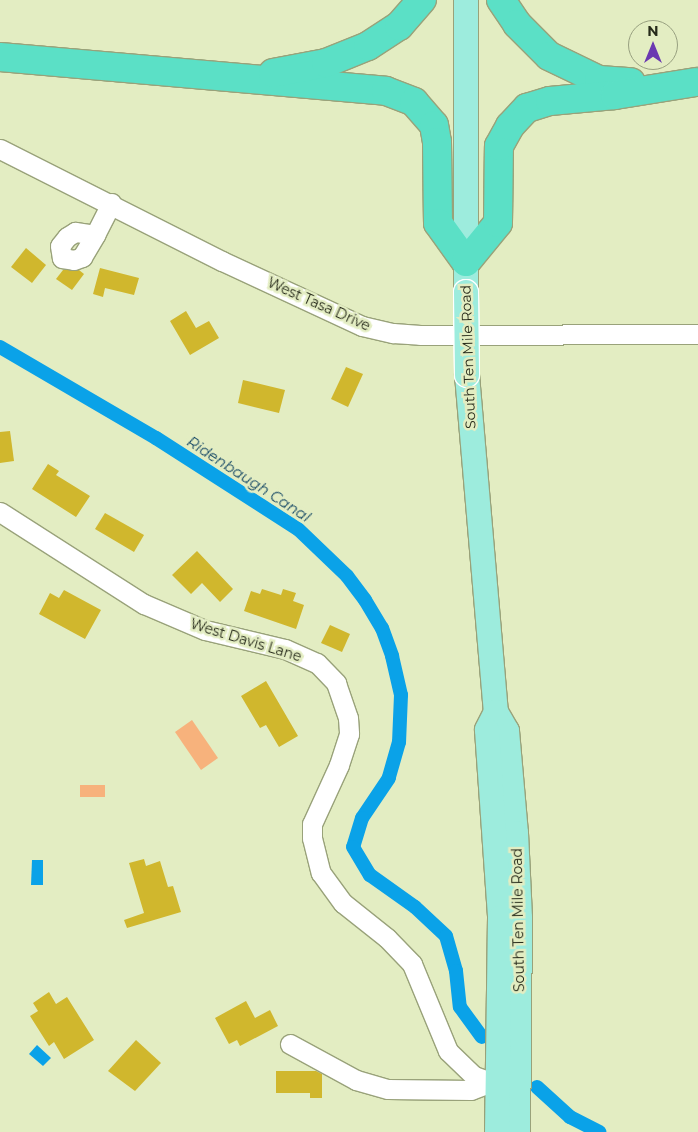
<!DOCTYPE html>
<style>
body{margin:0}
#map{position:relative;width:698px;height:1132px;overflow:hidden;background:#e3edc2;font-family:Montserrat,sans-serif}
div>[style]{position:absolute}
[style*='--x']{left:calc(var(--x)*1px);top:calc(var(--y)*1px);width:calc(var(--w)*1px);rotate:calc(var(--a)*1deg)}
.green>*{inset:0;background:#f7b27c}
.water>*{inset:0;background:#0aa2e8}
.canal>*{height:14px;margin:-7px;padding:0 7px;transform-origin:7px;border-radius:7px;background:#0aa2e8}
.building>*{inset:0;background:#d0b72d}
.roads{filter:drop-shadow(1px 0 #99a27a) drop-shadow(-1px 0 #99a27a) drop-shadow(0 1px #99a27a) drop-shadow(0 -1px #99a27a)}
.minor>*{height:19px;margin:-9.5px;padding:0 9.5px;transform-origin:9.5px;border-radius:9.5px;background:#fff}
.major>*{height:24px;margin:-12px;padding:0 12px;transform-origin:12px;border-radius:12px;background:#9decdd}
.highway>*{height:28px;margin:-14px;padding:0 14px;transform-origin:14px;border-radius:14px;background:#5be0c6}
.bridges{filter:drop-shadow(1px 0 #fff) drop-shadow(-1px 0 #fff) drop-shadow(0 1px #fff) drop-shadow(0 -1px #fff)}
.major-bridge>*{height:24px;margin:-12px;padding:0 12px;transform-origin:12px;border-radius:12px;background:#9decdd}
span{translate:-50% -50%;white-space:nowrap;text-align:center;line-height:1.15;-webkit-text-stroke:5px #e3edc2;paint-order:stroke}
.street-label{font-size:14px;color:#262a1a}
.water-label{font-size:15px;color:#184a66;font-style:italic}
.north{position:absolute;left:628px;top:20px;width:50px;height:50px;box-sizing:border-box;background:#e3edc2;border:1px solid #979f7f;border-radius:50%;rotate:0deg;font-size:14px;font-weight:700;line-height:20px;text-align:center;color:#262a1a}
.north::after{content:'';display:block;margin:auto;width:18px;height:22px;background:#6b39b1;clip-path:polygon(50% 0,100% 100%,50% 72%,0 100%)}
</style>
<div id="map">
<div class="green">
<div style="clip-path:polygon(192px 720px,218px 758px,201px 770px,175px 732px)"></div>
<div style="clip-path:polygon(80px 785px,105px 785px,105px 797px,80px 797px)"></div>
</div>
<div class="water">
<div style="clip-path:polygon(32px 860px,43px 860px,43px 885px,31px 885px)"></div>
<div style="clip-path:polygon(37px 1045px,51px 1058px,43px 1066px,29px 1054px)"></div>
</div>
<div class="canal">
<div style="--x:0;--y:347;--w:181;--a:30.3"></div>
<div style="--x:156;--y:438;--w:169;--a:32.7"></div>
<div style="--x:298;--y:529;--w:68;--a:43.8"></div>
<div style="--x:347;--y:576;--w:30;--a:53"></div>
<div style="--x:365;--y:600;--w:33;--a:59"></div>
<div style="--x:382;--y:628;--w:30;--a:70"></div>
<div style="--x:392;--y:656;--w:40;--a:77"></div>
<div style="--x:401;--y:695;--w:47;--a:92.4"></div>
<div style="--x:399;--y:742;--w:37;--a:106"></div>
<div style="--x:389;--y:778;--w:48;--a:124"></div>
<div style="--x:362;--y:818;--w:30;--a:107"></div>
<div style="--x:353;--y:847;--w:33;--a:59"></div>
<div style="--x:370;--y:875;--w:55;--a:35.4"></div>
<div style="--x:415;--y:907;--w:42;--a:43.1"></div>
<div style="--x:446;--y:936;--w:36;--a:74"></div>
<div style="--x:456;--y:971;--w:36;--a:84"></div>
<div style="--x:460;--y:1007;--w:37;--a:54"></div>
<div style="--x:537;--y:1087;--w:45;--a:42.3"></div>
<div style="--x:570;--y:1117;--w:33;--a:27"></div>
</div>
<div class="building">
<div style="clip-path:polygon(26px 248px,46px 265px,32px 283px,11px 267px)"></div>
<div style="clip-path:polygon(100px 268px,139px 278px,134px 295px,105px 288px,103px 297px,93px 294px)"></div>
<div style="clip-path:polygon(63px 270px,79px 270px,84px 274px,72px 290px,56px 279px)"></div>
<div style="clip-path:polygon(186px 311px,196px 328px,209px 321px,219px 338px,190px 355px,170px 321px)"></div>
<div style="clip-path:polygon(346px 367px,363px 374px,348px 407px,331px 399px)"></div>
<div style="clip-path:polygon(243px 380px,285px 390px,279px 413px,238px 403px)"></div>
<div style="clip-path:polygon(10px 431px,14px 461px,0 463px,0 432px)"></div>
<div style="clip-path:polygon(48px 464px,59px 471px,56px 475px,90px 496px,76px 517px,32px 489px)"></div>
<div style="clip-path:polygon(105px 513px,144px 535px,134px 552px,95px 529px)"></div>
<div style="clip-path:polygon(197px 551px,233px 589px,220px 602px,202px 583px,191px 594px,172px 575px)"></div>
<div style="clip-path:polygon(262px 589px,281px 595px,283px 589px,296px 593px,293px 601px,304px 605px,296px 629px,244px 611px,251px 591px,260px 594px)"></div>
<div style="clip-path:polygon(64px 590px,101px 610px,85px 639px,39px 614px,50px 593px,59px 598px)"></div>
<div style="clip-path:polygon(330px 625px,350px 634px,342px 652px,321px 643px)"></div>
<div style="clip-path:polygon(266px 681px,298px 736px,279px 747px,266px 725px,260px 728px,241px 696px)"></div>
<div style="clip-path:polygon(144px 859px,146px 866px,160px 861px,168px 887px,173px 886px,181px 912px,127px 928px,124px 920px,144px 913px,129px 863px)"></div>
<div style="clip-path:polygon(49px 992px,56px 1004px,67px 997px,94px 1040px,64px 1059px,54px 1042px,49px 1046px,30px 1016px,38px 1011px,33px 1003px)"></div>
<div style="clip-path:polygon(246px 1001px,255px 1018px,270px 1010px,278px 1026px,240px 1046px,237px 1040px,229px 1044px,215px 1018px)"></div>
<div style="clip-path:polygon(136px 1040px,161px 1063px,135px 1091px,108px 1071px)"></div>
<div style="clip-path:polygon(276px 1071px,316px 1071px,322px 1074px,322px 1098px,310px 1098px,310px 1093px,276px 1093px)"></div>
</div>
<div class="roads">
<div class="minor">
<div style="--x:0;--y:149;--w:249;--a:26.8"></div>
<div style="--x:222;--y:261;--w:154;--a:24.9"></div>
<div style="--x:362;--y:326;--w:32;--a:13"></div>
<div style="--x:393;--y:333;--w:27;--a:4"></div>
<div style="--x:420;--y:335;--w:278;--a:-0.2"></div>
<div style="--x:95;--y:235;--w:20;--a:-171"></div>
<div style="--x:75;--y:232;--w:9;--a:148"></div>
<div style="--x:67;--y:237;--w:11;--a:128"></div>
<div style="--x:60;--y:246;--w:12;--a:81"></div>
<div style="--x:62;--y:258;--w:12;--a:9"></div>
<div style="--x:74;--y:260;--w:9;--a:-21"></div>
<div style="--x:82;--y:257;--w:26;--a:-59"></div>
<div style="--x:95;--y:235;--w:36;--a:-63"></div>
<div style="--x:0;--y:512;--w:171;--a:32.6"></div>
<div style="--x:144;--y:604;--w:66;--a:23.1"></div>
<div style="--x:205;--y:630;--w:82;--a:13.4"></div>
<div style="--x:285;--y:649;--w:35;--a:24"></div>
<div style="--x:317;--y:663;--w:28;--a:46"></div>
<div style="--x:336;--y:683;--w:37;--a:71"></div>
<div style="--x:348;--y:718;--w:16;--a:86"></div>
<div style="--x:349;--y:734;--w:33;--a:108"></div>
<div style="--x:339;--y:765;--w:65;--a:114.6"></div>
<div style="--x:312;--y:824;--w:14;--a:90"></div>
<div style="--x:312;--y:838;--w:36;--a:76"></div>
<div style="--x:321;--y:873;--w:37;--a:54"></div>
<div style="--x:343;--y:903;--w:56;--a:38.5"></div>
<div style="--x:387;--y:938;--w:36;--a:46"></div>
<div style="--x:412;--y:964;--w:94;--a:67.5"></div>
<div style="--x:448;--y:1051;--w:36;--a:44"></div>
<div style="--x:474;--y:1076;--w:38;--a:20"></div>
<div style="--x:290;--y:1044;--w:75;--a:28.6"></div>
<div style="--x:356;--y:1080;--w:33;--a:16"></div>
<div style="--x:388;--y:1089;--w:83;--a:0.7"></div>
<div style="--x:471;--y:1090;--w:19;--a:-21"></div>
</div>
<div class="major">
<div style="--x:466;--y:292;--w:292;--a:-90"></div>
<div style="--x:467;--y:375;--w:338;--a:85.1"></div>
<div style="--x:496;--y:712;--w:22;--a:60"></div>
<div style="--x:507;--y:731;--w:102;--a:85"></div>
<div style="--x:516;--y:833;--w:85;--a:87.3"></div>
<div style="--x:520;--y:918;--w:214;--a:90.5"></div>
<div style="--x:496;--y:712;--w:20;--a:117"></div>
<div style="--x:487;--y:730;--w:188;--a:86"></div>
<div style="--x:500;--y:918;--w:214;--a:90.8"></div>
</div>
<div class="highway">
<div style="--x:501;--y:0;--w:29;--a:56"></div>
<div style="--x:517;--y:24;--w:45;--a:45"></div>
<div style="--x:549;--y:56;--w:55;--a:25.6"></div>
<div style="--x:599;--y:80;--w:32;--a:4"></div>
<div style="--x:0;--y:57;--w:387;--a:5"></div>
<div style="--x:386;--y:91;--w:30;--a:21"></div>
<div style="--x:414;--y:102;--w:30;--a:49"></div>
<div style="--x:434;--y:125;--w:17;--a:80"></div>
<div style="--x:437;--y:142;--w:81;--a:89.3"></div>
<div style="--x:438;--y:223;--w:48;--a:54.3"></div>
<div style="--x:466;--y:262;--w:50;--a:-50.6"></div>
<div style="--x:498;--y:223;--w:77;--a:-89.3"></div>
<div style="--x:499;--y:146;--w:23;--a:-61"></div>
<div style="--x:510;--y:126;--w:25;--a:-47"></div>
<div style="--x:527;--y:108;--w:24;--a:-17"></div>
<div style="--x:550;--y:101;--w:65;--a:-5.3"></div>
<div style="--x:615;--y:95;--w:82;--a:-9.1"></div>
<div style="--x:273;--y:73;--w:54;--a:-10.7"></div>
<div style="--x:326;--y:63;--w:45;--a:-22"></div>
<div style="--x:368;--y:46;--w:37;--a:-33"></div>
<div style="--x:399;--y:26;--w:35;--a:-49"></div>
</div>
</div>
<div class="bridges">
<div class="major-bridge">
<div style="--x:466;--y:292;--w:83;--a:89.3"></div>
</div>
</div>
<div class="street-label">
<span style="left:319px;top:304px;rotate:24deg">West Tasa Drive</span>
<span style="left:468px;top:357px;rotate:-92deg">South Ten Mile Road</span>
<span style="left:246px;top:640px;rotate:17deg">West Davis Lane</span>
<span style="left:518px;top:920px;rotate:-91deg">South Ten Mile Road</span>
</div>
<div class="water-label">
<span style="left:249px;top:479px;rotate:33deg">Ridenbaugh Canal</span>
</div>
<div class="north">N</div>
</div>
